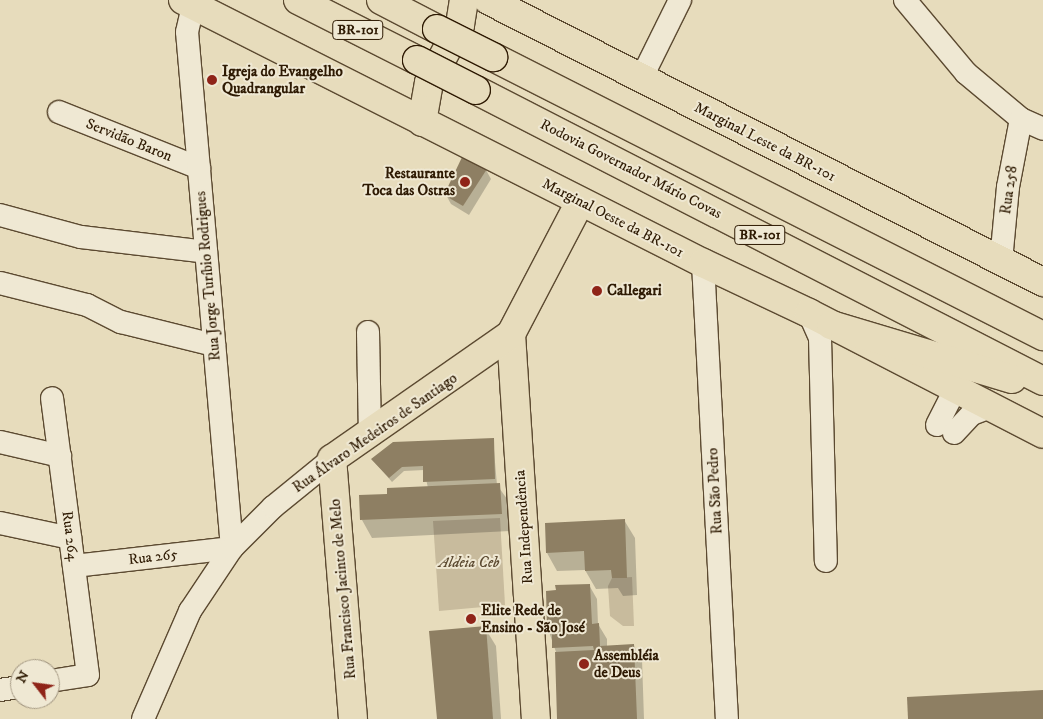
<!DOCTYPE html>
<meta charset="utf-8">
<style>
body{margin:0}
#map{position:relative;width:1043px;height:719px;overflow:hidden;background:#e7dcbc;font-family:"IM FELL DW Pica",serif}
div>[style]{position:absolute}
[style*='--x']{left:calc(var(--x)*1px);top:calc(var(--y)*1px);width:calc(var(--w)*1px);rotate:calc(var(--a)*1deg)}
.green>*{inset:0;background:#c8bb9d}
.shadow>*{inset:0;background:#0003}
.building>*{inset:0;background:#8e7f63}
.roads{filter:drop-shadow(1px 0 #5c4a31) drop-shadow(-1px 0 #5c4a31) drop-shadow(0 1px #5c4a31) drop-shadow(0 -1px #5c4a31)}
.minor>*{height:22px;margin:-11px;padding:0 11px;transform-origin:11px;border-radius:11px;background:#efe8d3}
.major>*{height:28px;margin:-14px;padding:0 14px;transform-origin:14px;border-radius:14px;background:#e7dcbc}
.highway>*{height:28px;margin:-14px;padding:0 14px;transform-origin:14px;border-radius:14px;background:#e7dcbc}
.bridges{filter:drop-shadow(1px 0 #2e1a03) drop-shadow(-1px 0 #2e1a03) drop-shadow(0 1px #2e1a03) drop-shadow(0 -1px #2e1a03)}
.highway-bridge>*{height:28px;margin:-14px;padding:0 14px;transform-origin:14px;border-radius:14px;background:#e7dcbc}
.dots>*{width:14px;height:14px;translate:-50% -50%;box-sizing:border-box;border:2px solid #efe8d3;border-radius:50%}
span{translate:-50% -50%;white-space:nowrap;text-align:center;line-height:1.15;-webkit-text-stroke:4px #efe8d3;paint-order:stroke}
.shield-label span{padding:1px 4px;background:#efe8d3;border:1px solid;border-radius:4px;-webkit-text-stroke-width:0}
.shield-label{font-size:14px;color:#2e1a03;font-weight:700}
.poi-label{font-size:15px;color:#2e1a03;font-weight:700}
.left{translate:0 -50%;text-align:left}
.right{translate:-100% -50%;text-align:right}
.street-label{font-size:15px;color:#2e1a03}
.park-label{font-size:15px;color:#5c4a31;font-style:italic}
.north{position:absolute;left:10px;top:659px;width:50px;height:50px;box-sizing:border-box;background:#efe8d3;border:1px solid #a29680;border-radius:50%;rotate:300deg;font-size:14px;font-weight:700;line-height:20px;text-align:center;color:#2e1a03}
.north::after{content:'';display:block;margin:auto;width:18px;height:22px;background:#8f2418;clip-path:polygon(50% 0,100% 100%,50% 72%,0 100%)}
</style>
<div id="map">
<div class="green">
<div style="clip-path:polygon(500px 518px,505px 605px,439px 611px,433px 521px)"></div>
<div style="clip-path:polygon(632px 577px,634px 626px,623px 626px,610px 616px,608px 586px,612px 578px)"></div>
</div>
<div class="shadow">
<div style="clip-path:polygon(486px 170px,491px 179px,469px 215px,451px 204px,446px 195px)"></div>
<div style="clip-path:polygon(493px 439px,497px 485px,510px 503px,511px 531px,372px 538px,362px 520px,388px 495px,428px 488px,424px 470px,404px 471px,392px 482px,372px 459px)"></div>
<div style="clip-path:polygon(624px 520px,635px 538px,637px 595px,623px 596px,618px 588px,596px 589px,585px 570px,557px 571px,547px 553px)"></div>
<div style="clip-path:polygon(589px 585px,597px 599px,598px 624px,607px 639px,607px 647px,634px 646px,642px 659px,644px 719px,559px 719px,556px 652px,548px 629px)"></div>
<div style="clip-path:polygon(485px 628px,496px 646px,501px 719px,438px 719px)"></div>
</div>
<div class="building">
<div style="clip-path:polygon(464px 153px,487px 169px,463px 206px,444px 195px)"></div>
<div style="clip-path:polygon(494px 438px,495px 479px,423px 482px,423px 466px,402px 467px,389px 478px,371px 459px,393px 442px)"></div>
<div style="clip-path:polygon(500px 483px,502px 514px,360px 520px,359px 495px,387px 494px,387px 488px)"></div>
<div style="clip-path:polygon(625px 519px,627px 578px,612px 578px,611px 570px,585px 571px,584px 551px,546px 553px,545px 523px)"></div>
<div style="clip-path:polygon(590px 584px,592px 624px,599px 623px,600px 646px,634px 644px,637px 719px,557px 719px,555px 652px,594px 650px,593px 646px,552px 648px,552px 629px,547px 629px,546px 591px,556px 590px,555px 585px)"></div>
<div style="clip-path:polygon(486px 626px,493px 719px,437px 719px,429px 631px)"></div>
<div style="clip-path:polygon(1043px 690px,1043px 719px,908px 719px,907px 697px)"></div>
</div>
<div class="roads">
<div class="minor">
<div style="--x:905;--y:0;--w:95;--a:50.1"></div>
<div style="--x:966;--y:73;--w:72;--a:39.9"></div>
<div style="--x:1021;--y:119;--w:24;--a:24"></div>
<div style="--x:641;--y:79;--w:88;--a:-63.7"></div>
<div style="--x:59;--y:112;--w:151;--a:21.8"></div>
<div style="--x:0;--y:215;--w:84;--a:15.2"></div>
<div style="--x:81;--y:237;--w:126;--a:6.8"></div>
<div style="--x:1001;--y:261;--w:74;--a:-84.6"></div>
<div style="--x:1008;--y:187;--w:69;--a:-79.2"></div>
<div style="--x:703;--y:263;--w:457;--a:87"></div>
<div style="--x:0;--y:283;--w:90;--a:14.2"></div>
<div style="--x:87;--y:305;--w:38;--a:27"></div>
<div style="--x:121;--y:322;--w:96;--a:13.9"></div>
<div style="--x:809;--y:313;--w:27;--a:66"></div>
<div style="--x:820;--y:338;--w:223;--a:88.5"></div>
<div style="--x:368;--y:332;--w:100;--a:88.9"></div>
<div style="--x:937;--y:425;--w:39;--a:-63"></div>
<div style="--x:954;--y:433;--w:26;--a:-47"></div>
<div style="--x:972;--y:414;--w:19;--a:-21"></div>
<div style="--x:0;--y:442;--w:62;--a:13.1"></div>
<div style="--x:0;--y:523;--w:72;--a:12.1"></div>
<div style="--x:74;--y:566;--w:159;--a:-6.5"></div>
<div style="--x:232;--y:548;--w:518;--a:-94.98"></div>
<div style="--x:187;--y:32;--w:28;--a:-77"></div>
<div style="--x:50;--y:681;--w:38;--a:-9"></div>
<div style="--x:88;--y:675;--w:279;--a:-97.4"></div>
<div style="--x:0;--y:690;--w:20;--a:-9"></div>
<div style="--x:143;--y:719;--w:118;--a:-66.5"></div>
<div style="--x:190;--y:611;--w:76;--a:-56.3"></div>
<div style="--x:232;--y:548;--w:58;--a:-45"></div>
<div style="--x:273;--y:507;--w:76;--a:-39.1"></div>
</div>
<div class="major">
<div style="--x:183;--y:0;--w:583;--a:26.83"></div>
<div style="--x:703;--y:263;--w:117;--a:25.3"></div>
<div style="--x:809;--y:313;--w:263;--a:27.3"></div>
<div style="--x:488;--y:0;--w:623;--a:26.94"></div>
<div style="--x:422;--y:122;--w:40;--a:-80"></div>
<div style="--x:429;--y:83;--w:66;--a:-61.9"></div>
<div style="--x:460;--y:25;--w:25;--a:-81"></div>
<div style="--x:511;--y:334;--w:386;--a:86.3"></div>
<div style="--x:353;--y:719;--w:261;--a:-94.6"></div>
<div style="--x:332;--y:459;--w:218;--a:-34.9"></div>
<div style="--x:511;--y:334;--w:149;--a:-62.4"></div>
</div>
<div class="highway">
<div style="--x:298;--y:0;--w:133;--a:26.8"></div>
<div style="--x:381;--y:0;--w:63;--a:27.4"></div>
<div style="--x:493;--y:57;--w:617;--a:26.9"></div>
<div style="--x:476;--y:90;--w:637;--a:27.17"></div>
<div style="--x:831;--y:325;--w:189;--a:16.6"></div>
</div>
</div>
<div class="bridges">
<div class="highway-bridge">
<div style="--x:437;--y:29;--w:63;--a:26.6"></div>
<div style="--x:417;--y:60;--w:66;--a:27"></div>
</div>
</div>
<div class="dots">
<div style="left:212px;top:80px;background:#8f2418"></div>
<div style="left:465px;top:182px;background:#8f2418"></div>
<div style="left:597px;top:291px;background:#8f2418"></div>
<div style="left:471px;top:619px;background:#8f2418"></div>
<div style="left:584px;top:664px;background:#8f2418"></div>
</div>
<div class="shield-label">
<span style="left:358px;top:30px">BR-101</span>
<span style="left:760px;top:235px">BR-101</span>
</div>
<div class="poi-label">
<span class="left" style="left:222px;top:80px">Igreja do Evangelho<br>Quadrangular</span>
<span class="right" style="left:455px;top:182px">Restaurante<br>Toca das Ostras</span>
<span class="left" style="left:607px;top:291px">Callegari</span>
<span class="left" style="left:481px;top:619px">Elite Rede de<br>Ensino - São José</span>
<span class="left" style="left:594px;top:664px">Assembléia<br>de Deus</span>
</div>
<div class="street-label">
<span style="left:129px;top:140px;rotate:22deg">Servidão Baron</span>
<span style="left:765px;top:142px;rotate:27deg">Marginal Leste da BR-101</span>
<span style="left:631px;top:169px;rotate:27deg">Rodovia Governador Mário Covas</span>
<span style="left:1009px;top:190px;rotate:-82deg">Rua 258</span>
<span style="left:613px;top:218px;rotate:27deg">Marginal Oeste da BR-101</span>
<span style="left:208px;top:276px;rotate:-95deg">Rua Jorge Turíbio Rodrigues</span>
<span style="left:375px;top:433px;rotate:-35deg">Rua Álvaro Medeiros de Santiago</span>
<span style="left:715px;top:491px;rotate:-93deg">Rua São Pedro</span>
<span style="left:524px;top:527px;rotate:-94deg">Rua Independência</span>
<span style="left:70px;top:536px;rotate:83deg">Rua 264</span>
<span style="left:153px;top:557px;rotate:-7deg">Rua 265</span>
<span style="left:343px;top:589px;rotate:-95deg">Rua Francisco Jacinto de Melo</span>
</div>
<div class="park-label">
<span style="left:469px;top:563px">Aldeia Ceb</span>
</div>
<div class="north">N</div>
</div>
